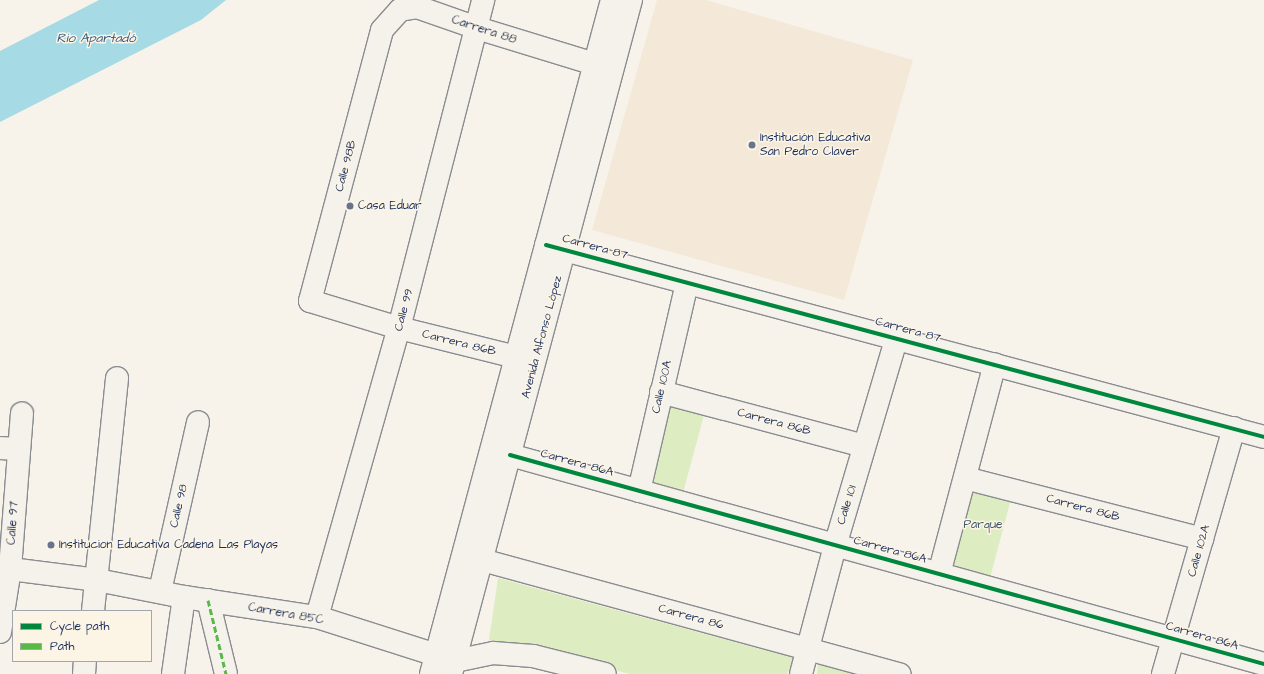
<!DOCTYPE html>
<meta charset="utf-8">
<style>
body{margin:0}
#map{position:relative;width:1264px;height:674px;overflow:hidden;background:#f7f3ea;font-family:"Architects Daughter",sans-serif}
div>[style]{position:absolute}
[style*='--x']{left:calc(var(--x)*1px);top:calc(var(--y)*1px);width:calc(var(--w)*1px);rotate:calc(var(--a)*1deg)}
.built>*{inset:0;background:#f4e9d8}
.green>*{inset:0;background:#deedc1}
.water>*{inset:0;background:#a6dae4}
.roads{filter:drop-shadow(1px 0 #8a8c91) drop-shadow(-1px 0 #8a8c91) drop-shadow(0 1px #8a8c91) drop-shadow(0 -1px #8a8c91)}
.minor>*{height:22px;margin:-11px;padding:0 11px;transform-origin:11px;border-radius:11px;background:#f5f2ec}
.quiet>*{height:3px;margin-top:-1.5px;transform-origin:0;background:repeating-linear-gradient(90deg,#58b947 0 6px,transparent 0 9px)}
.cycleway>*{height:4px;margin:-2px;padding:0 2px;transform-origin:2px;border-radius:2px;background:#00873e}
.dots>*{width:11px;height:11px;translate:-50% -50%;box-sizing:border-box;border:2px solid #fcf5e5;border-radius:50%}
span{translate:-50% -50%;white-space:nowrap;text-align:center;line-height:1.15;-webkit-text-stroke:3px #fcf5e5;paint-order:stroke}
.street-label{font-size:12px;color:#1b2f5e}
.poi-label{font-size:12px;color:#1b2f5e}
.left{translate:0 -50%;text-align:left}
.park-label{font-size:12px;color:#3e546b}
.water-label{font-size:13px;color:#35577f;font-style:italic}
.legend{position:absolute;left:12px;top:610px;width:140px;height:52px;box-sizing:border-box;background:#fcf5e5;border:1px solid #a2a6af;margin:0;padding:5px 7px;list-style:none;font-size:12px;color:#1b2f5e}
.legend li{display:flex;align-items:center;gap:8px;height:20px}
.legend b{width:20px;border:1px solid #a2a6af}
</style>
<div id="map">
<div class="built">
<div style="clip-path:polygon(657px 0,706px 0,913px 60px,844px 300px,592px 230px)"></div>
</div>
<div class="green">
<div style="clip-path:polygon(666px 404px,704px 415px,683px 493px,644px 482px)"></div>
<div style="clip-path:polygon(971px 489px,1011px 499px,990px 578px,951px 568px)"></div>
<div style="clip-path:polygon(498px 578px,794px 658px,787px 674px,630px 674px,489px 640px)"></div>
<div style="clip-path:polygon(818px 664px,853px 674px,817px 674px)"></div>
</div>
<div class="water">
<div style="clip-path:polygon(99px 0,226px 0,201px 20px,0 122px,0 51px)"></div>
</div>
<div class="roads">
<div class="minor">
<div style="--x:546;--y:245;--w:743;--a:14.97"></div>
<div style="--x:516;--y:357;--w:121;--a:-166.1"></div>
<div style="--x:399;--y:328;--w:93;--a:-163.1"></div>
<div style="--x:310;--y:301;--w:280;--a:-75.1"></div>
<div style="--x:382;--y:30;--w:27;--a:-48"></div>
<div style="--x:400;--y:10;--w:17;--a:-10"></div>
<div style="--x:417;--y:7;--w:64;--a:19.3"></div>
<div style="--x:477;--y:28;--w:123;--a:17"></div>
<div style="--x:661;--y:392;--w:210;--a:14.9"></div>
<div style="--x:0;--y:448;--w:19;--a:3"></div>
<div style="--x:510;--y:455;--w:782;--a:15.49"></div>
<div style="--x:965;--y:478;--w:245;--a:14.4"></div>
<div style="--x:639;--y:491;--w:213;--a:-77"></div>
<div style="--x:482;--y:560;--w:433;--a:15.3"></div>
<div style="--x:10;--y:569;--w:88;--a:7.2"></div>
<div style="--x:97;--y:580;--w:89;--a:11.1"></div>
<div style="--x:184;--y:597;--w:134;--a:8.6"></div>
<div style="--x:317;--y:617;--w:145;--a:17.7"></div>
<div style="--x:455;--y:661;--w:39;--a:-12"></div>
<div style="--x:493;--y:653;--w:40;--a:4.3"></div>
<div style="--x:533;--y:656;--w:74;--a:14"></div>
<div style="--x:939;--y:574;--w:217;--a:-75.1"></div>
<div style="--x:160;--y:591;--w:173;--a:-77.3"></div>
<div style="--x:208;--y:600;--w:76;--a:76.3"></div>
<div style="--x:93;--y:611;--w:234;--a:-84.1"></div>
<div style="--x:317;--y:617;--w:300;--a:-74.2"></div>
<div style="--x:399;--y:328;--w:339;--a:-75.6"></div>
<div style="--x:0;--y:632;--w:64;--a:-81"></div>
<div style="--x:10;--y:569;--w:156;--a:-85.6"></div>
<div style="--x:84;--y:674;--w:13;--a:-86"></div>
<div style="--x:173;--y:674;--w:78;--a:-81.9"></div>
<div style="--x:431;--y:674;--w:698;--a:-74.97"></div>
<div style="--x:451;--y:674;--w:698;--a:-75.05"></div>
<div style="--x:801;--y:674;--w:132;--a:-75.1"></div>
<div style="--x:835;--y:546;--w:218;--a:-73.5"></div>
<div style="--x:1163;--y:674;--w:256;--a:-73.9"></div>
</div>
</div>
<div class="quiet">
<div style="--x:208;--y:600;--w:76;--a:76.3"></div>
</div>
<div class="cycleway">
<div style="--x:546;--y:245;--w:743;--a:14.97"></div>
<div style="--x:510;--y:455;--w:782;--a:15.49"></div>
</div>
<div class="dots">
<div style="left:752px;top:145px;background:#68748f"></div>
<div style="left:350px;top:206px;background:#68748f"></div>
<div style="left:51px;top:545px;background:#68748f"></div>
</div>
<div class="street-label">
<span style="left:484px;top:30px;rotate:18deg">Carrera 88</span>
<span style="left:346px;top:166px;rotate:-75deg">Calle 98B</span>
<span style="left:595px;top:247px;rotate:15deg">Carrera 87</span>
<span style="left:404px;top:310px;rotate:-75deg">Calle 99</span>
<span style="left:908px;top:330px;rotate:15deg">Carrera 87</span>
<span style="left:542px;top:337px;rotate:-75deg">Avenida Alfonso López</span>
<span style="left:459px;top:343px;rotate:14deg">Carrera 86B</span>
<span style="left:662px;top:387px;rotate:-77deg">Calle 100A</span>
<span style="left:774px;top:422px;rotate:15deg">Carrera 86B</span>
<span style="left:577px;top:463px;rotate:15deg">Carrera 86A</span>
<span style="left:847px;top:505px;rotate:-73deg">Calle 101</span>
<span style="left:179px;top:506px;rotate:-77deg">Calle 98</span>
<span style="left:1083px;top:508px;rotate:15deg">Carrera 86B</span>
<span style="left:13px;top:523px;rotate:-86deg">Calle 97</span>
<span style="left:890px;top:550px;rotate:15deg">Carrera 86A</span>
<span style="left:1199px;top:551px;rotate:-74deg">Calle 102A</span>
<span style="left:286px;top:614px;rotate:10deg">Carrera 85C</span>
<span style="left:691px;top:617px;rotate:15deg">Carrera 86</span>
<span style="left:1202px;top:636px;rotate:16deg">Carrera 86A</span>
</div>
<div class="poi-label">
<span class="left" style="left:760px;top:145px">Institución Educativa<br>San Pedro Claver</span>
<span class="left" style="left:358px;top:206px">Casa Eduar</span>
<span class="left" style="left:59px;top:545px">Institucion Educativa Cadena Las Playas</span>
</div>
<div class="park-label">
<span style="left:983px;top:525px">Parque</span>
</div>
<div class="water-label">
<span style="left:96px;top:38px">Rio Apartadó</span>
</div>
<ul class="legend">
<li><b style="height:5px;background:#00873e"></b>Cycle path</li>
<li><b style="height:5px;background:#58b947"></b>Path</li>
</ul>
</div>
